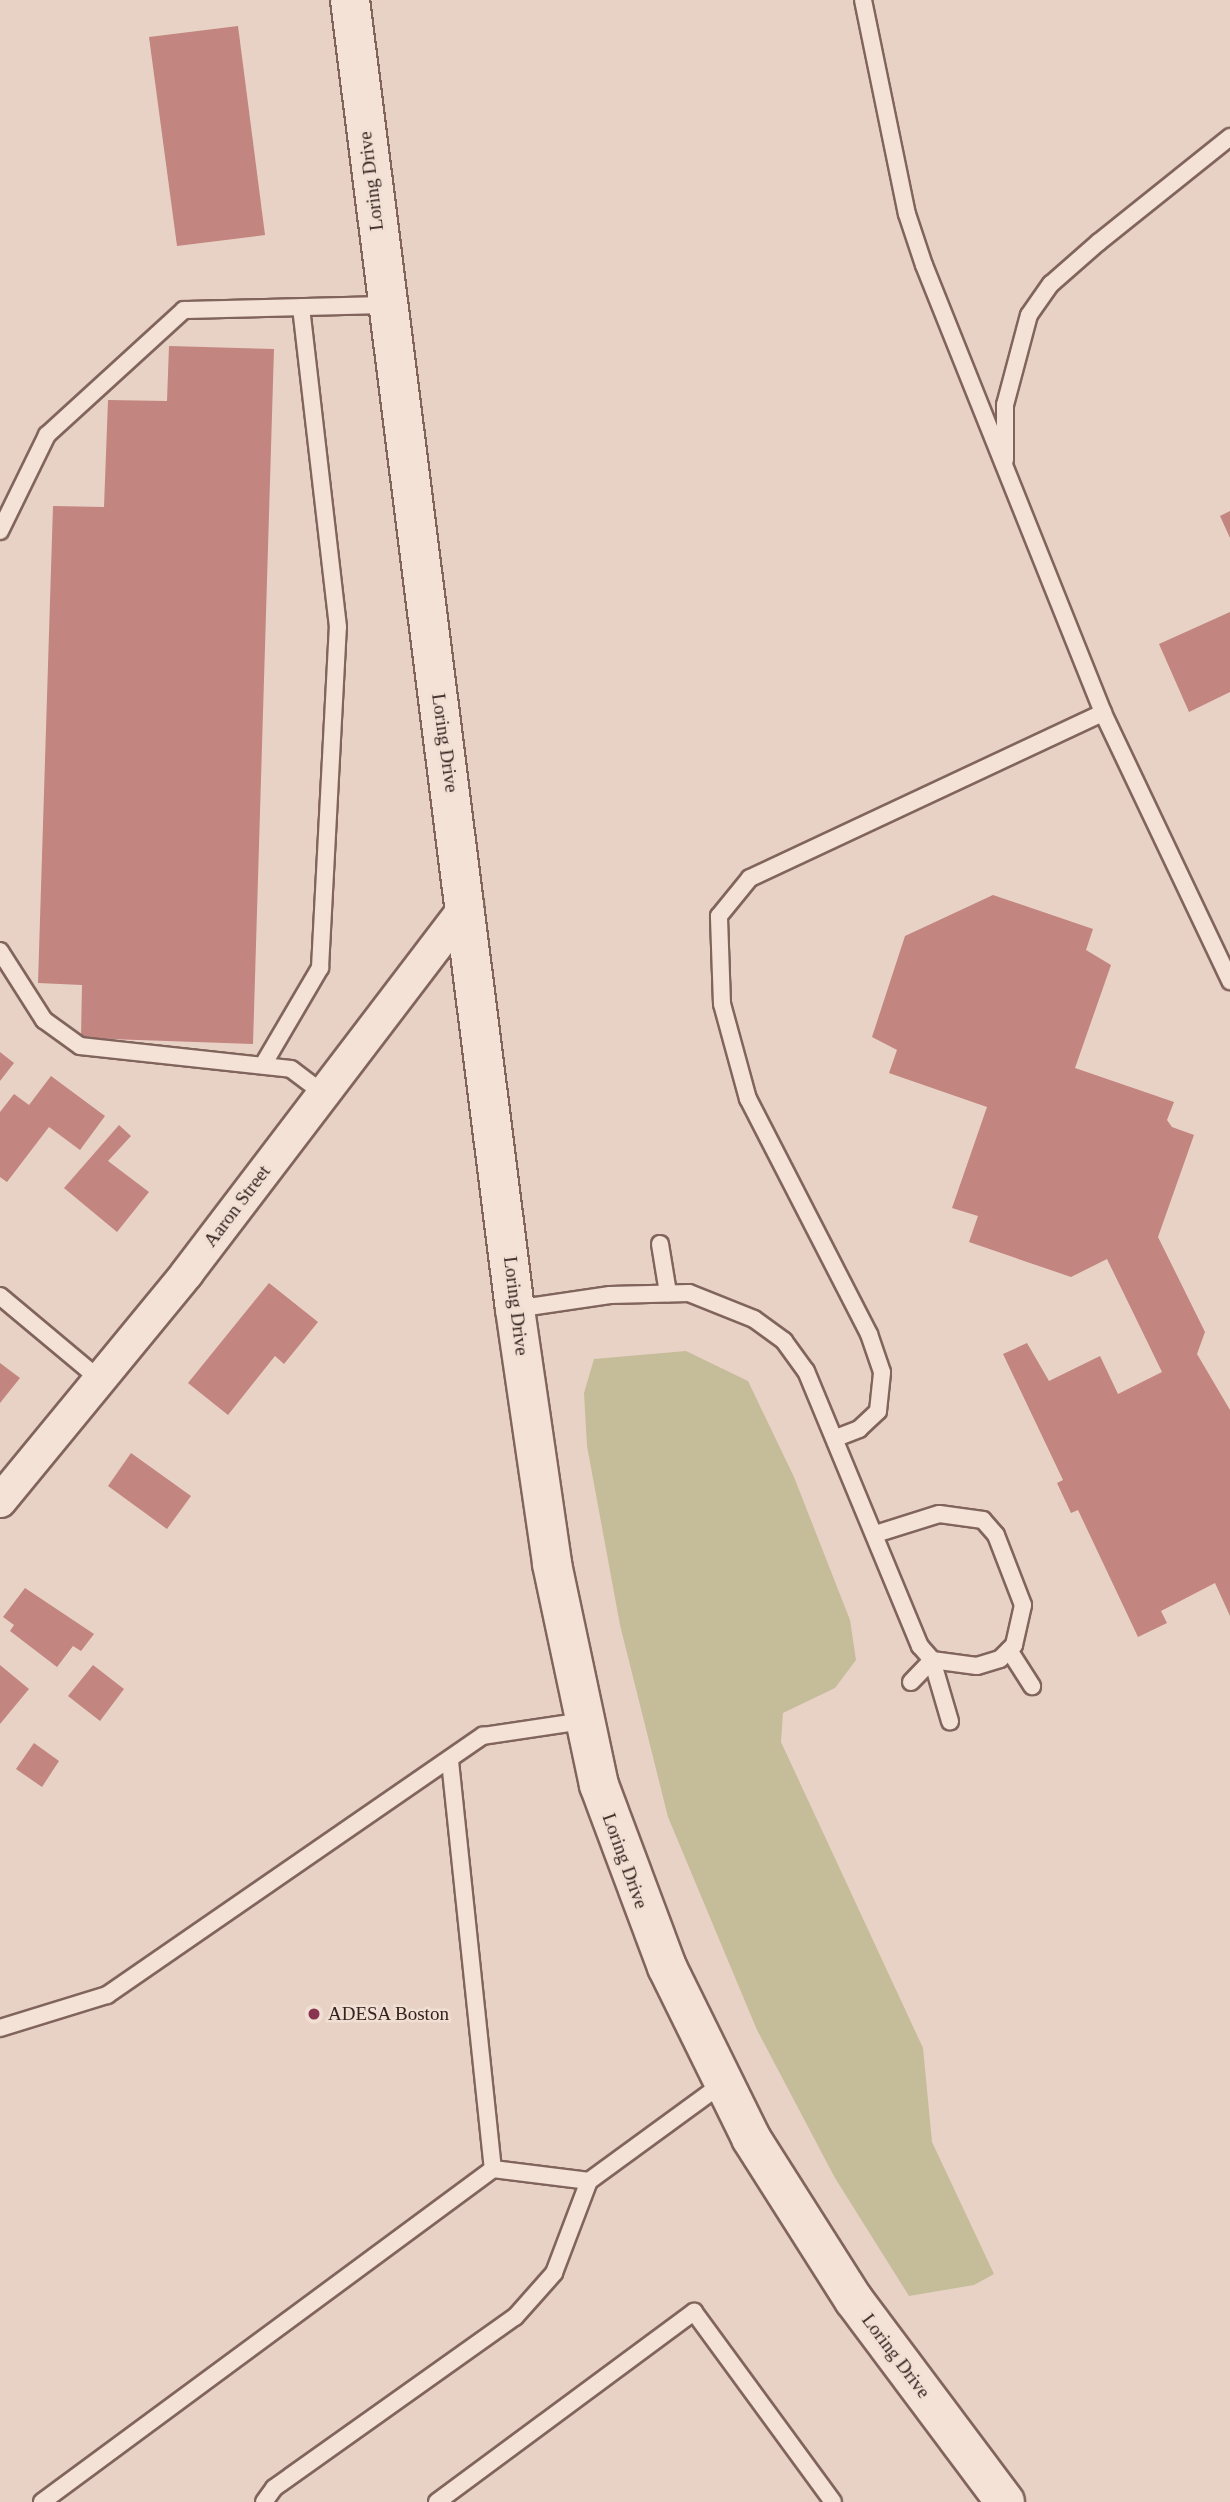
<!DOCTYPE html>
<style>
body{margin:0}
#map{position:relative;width:1230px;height:2502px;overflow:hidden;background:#e8d2c5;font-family:"Times New Roman",serif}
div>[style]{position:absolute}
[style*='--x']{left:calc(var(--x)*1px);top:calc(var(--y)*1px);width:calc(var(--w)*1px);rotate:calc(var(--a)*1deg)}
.green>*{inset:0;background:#c5bc9a}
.building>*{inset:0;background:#c2857f}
.roads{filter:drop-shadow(2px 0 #81655d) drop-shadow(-2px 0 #81655d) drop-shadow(0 2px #81655d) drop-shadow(0 -2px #81655d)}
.lane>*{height:16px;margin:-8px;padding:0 8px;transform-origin:8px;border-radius:8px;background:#f4e2d7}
.street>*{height:32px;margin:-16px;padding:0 16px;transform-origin:16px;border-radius:16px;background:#f4e2d7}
.secondary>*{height:38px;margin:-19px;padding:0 19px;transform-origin:19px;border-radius:19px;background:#f4e2d7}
.dots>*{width:19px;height:19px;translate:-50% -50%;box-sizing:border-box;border:4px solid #f1dfd3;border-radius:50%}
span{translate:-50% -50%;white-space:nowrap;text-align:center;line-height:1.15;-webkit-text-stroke:5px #f1dfd3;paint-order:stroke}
.street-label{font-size:19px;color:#33221f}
.poi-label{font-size:19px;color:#33221f}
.left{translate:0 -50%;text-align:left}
</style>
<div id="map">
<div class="green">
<div style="clip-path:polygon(686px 1351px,748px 1381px,794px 1477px,850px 1620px,856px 1660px,835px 1688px,783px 1713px,781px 1742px,923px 2048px,932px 2142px,994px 2274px,974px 2285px,909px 2296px,835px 2178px,757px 2030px,668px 1817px,620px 1625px,587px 1446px,584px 1393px,594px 1359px)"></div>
</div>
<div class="building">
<div style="clip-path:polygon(238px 26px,265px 235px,177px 246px,149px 37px)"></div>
<div style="clip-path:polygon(169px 346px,274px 349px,253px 1044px,81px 1038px,82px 985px,38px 983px,53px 506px,104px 507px,108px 400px,167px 401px)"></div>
<div style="clip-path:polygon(1230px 511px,1230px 538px,1220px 516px)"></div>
<div style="clip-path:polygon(1230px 612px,1230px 692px,1189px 712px,1159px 644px)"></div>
<div style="clip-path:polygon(993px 895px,1093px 929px,1086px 950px,1111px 965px,1075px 1068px,1174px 1102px,1167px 1120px,1172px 1127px,1194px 1135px,1158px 1237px,1205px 1332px,1197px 1354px,1230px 1410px,1230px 1616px,1215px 1583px,1161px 1611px,1167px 1623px,1138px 1637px,1078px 1510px,1071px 1513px,1057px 1483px,1063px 1480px,1003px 1354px,1027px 1343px,1049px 1381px,1100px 1356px,1118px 1394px,1162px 1372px,1107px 1259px,1071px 1277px,969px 1242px,978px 1216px,952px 1208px,987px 1107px,889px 1073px,897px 1050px,872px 1037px,905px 936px)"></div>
<div style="clip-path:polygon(0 1052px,14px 1063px,0 1081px)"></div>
<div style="clip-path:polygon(51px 1076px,105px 1116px,80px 1150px,49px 1127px,7px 1182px,0 1177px,0 1112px,14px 1094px,29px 1105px)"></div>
<div style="clip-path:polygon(119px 1125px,131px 1136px,108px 1161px,149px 1192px,117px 1232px,64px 1188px)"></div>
<div style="clip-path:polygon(269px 1283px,318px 1322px,284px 1364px,275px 1356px,228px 1415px,188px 1383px)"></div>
<div style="clip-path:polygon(0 1363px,20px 1378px,0 1403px)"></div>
<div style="clip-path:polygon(131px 1453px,191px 1496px,167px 1529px,108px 1486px)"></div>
<div style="clip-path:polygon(25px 1588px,94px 1634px,81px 1651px,73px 1646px,57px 1667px,10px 1631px,14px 1625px,3px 1617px)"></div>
<div style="clip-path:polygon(0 1665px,29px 1689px,0 1724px)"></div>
<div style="clip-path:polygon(93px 1665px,124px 1689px,100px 1721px,68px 1696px)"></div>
<div style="clip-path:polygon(34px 1743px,59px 1761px,42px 1787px,16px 1769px)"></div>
</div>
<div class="roads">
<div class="lane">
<div style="--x:863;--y:0;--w:218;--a:78.4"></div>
<div style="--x:907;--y:214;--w:54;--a:71.6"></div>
<div style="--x:924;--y:265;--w:482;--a:68.2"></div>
<div style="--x:1103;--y:713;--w:297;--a:64.6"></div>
<div style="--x:1005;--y:460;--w:55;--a:-90"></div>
<div style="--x:1005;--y:405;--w:93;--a:-75.1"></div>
<div style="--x:1029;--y:315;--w:38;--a:-55"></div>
<div style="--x:1051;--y:284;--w:64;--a:-41.2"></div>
<div style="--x:1099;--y:242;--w:168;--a:-38.7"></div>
<div style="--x:0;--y:531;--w:107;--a:-63.9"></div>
<div style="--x:47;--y:435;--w:185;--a:-42.4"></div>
<div style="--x:184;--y:310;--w:202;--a:-1.4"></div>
<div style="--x:0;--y:951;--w:82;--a:57.5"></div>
<div style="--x:44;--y:1020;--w:44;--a:35.8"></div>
<div style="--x:80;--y:1046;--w:212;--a:6.2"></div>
<div style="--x:291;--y:1069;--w:40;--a:37"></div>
<div style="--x:263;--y:1065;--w:113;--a:-59.6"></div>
<div style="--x:320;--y:968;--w:341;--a:-87"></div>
<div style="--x:338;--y:627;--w:322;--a:-96.6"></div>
<div style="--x:660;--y:1244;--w:50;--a:80.7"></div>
<div style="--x:0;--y:1296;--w:128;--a:39.9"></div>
<div style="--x:515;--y:1309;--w:96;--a:-8.4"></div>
<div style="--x:610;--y:1295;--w:79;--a:-1.5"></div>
<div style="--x:689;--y:1293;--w:70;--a:21.8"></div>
<div style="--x:754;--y:1319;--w:37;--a:36"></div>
<div style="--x:784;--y:1341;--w:37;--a:54"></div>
<div style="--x:806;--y:1371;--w:298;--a:67.5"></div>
<div style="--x:920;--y:1646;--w:18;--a:49"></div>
<div style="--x:932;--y:1660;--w:45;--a:7.6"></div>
<div style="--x:977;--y:1666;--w:24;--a:-17"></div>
<div style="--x:1000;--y:1659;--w:20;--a:-45"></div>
<div style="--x:1014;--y:1645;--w:41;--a:-77.3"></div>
<div style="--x:1023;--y:1605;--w:75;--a:-111.1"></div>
<div style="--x:996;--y:1535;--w:20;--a:-131"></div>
<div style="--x:983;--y:1520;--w:44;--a:-172.2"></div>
<div style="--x:939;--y:1514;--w:67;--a:162.6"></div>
<div style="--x:836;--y:1438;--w:25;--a:-21"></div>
<div style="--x:859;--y:1429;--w:26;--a:-43"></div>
<div style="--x:878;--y:1411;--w:39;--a:-84"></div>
<div style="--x:882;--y:1372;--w:40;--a:-108.9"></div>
<div style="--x:869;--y:1334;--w:264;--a:-117.2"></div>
<div style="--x:748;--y:1099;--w:98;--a:-105.3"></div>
<div style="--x:722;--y:1004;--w:88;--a:-92"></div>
<div style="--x:719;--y:916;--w:49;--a:-50.8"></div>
<div style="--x:750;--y:878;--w:390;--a:-25.1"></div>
<div style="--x:1009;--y:1650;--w:43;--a:57.4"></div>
<div style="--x:932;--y:1660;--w:64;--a:73.6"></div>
<div style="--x:911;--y:1682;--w:30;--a:-46"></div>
<div style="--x:450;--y:1761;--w:410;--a:84"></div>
<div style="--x:0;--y:2028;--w:112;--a:-17.1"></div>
<div style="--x:107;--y:1995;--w:457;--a:-34.6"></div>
<div style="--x:483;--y:1736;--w:101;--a:-8.5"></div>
<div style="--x:42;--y:2502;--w:561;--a:-36.44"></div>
<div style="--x:493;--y:2169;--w:97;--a:7.1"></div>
<div style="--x:264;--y:2502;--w:17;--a:-54"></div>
<div style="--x:274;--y:2488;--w:296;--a:-35.4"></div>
<div style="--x:515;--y:2317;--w:59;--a:-48.4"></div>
<div style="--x:554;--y:2273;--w:98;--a:-69.2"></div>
<div style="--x:589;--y:2181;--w:165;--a:-36.1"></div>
<div style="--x:437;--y:2502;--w:320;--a:-36.5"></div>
<div style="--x:694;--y:2312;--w:235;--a:53.8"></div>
</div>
<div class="street">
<div style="--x:0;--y:1501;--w:295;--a:-50.6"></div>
<div style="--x:187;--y:1273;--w:462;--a:-52.7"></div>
</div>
<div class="secondary">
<div style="--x:350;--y:0;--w:1319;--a:82.82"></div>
<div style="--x:515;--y:1309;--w:258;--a:81.7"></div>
<div style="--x:552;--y:1564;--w:226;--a:78"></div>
<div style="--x:599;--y:1785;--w:194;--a:69.5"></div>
<div style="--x:667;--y:1967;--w:191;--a:63.8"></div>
<div style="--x:751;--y:2138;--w:192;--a:57.6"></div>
<div style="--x:854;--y:2300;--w:252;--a:53.2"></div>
</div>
</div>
<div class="dots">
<div style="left:314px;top:2014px;background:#893450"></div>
</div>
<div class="street-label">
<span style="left:371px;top:181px;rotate:-97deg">Loring Drive</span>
<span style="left:445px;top:743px;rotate:82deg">Loring Drive</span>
<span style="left:237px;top:1206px;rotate:-53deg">Aaron Street</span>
<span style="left:516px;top:1306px;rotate:83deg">Loring Drive</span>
<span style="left:625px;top:1861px;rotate:70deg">Loring Drive</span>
<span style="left:896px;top:2356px;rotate:53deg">Loring Drive</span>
</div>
<div class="poi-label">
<span class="left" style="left:328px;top:2014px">ADESA Boston</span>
</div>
</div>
